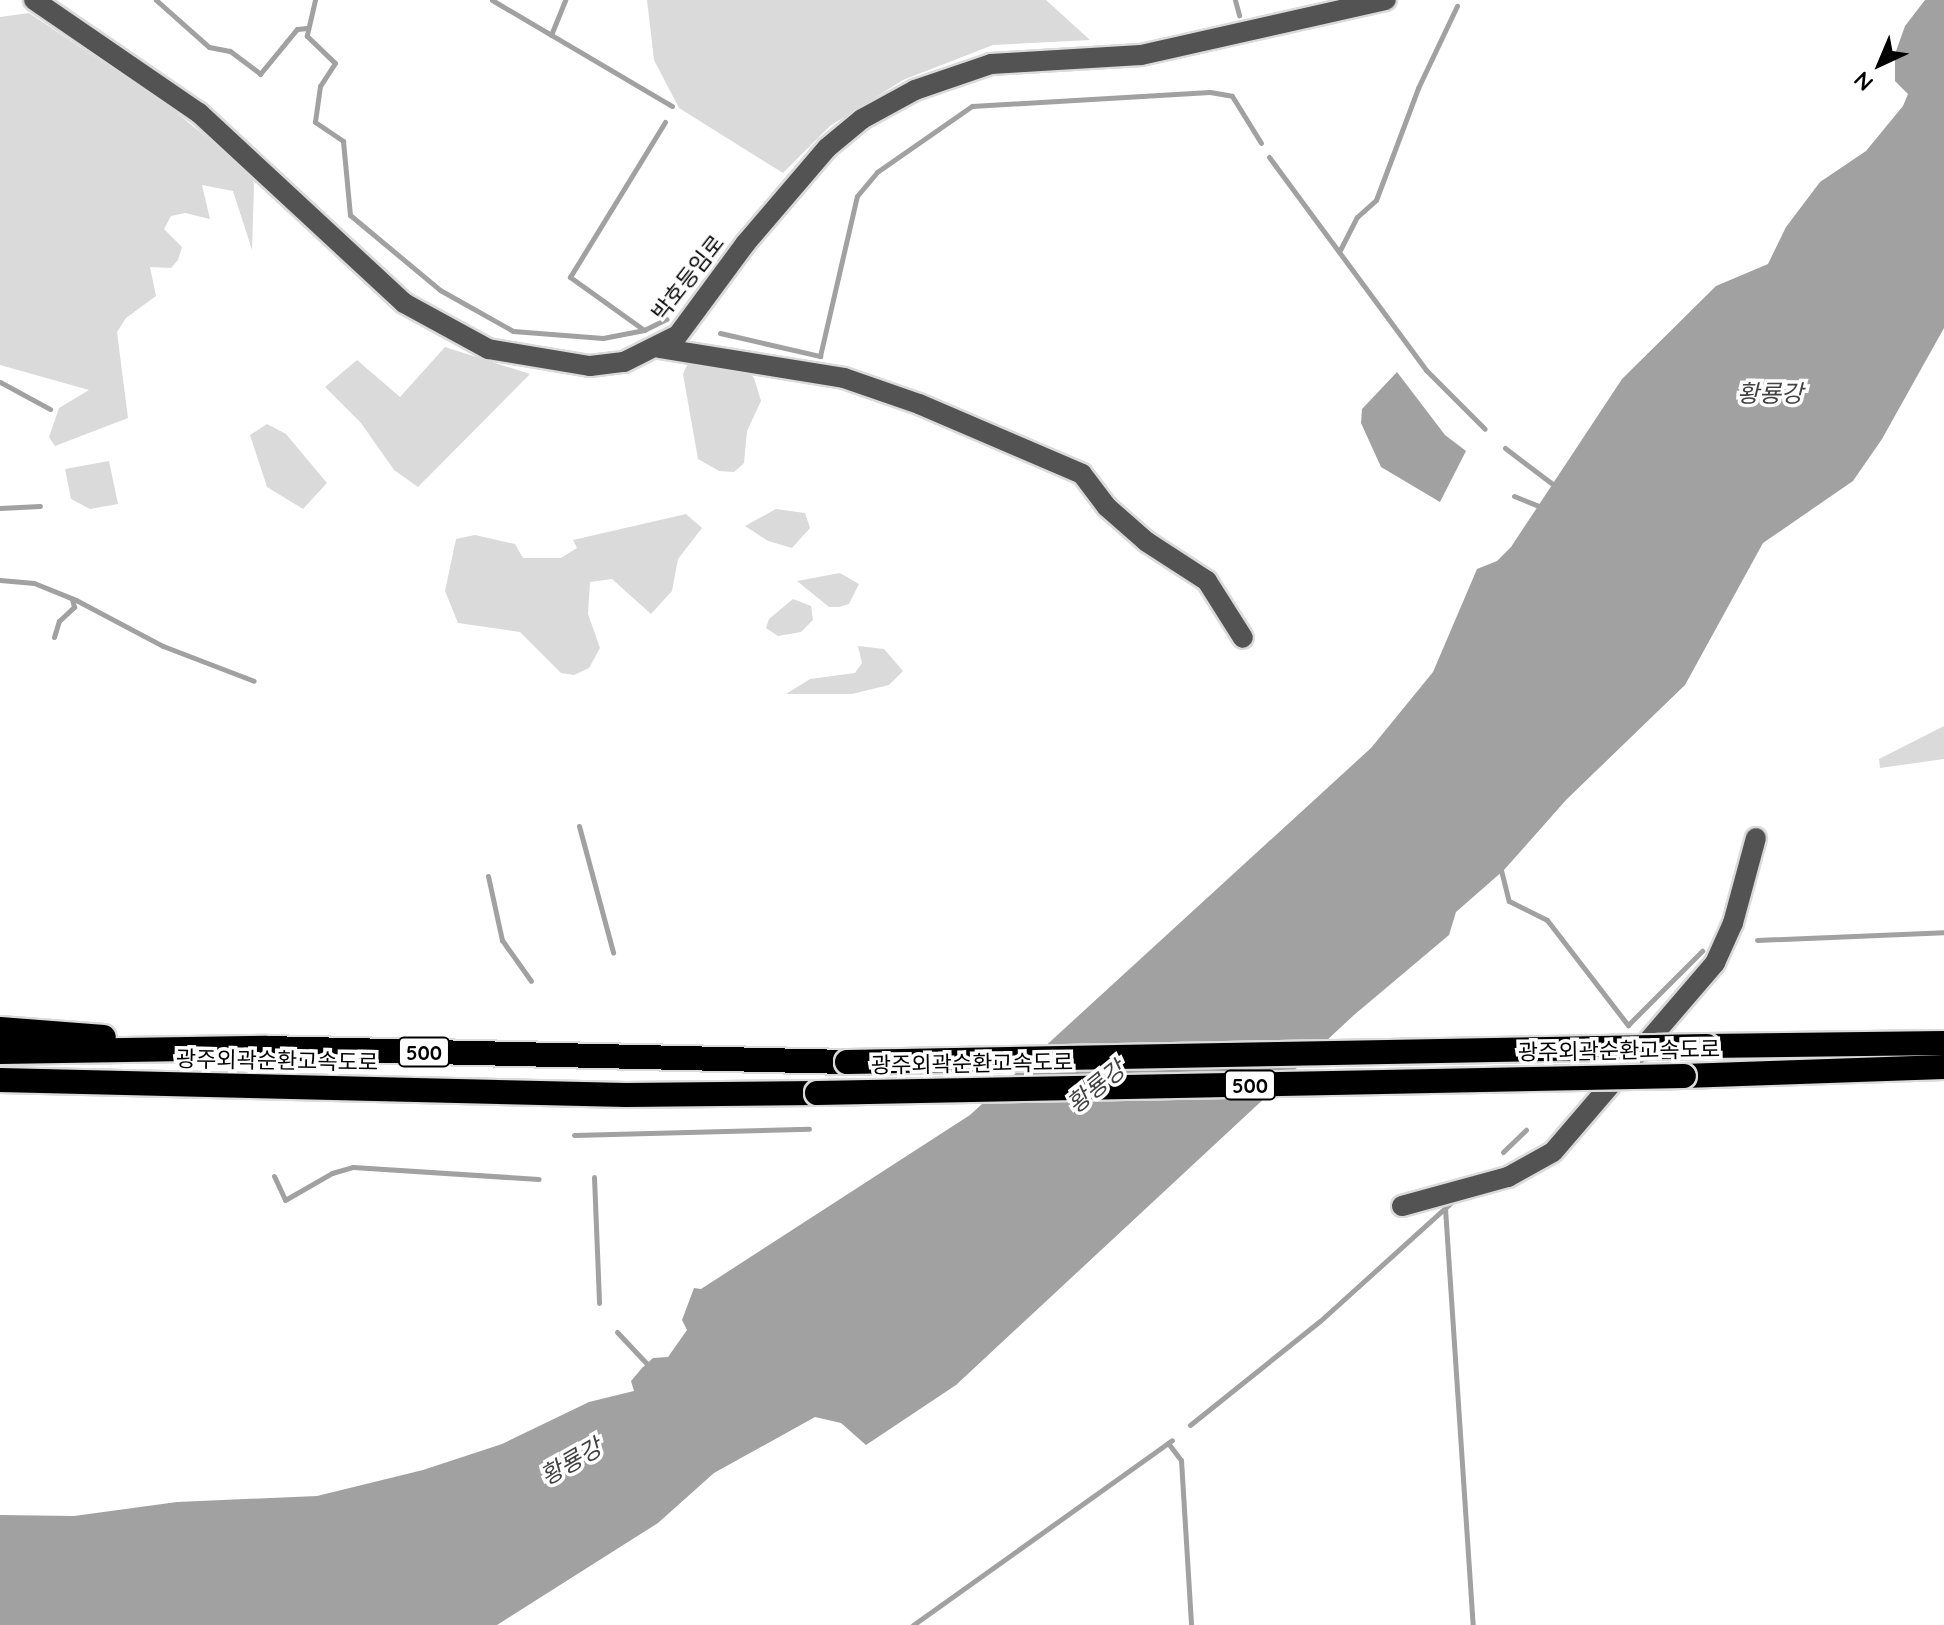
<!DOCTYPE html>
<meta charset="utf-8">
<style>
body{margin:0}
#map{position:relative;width:1944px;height:1625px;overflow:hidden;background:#fff;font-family:Quicksand,"Noto Sans KR",sans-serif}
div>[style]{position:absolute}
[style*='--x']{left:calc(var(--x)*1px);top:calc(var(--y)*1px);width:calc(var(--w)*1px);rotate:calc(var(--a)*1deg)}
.green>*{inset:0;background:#dadada}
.water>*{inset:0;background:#a1a1a1}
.stream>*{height:5px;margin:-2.5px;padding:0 2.5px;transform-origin:2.5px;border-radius:2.5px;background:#a1a1a1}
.roads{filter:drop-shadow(2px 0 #dbdbdb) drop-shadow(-2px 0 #dbdbdb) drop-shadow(0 2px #dbdbdb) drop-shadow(0 -2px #dbdbdb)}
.minor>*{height:20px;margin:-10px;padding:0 10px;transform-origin:10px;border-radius:10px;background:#535353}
.highway>*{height:24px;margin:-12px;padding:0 12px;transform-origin:12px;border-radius:12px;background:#000}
.bridges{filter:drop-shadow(2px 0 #dbdbdb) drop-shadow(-2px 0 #dbdbdb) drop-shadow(0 2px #dbdbdb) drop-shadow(0 -2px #dbdbdb)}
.highway-bridge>*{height:24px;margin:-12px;padding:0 12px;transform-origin:12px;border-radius:12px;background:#000}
span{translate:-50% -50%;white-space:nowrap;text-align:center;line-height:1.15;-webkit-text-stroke:7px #fff;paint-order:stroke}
.shield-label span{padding:2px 6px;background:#fff;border:2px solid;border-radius:6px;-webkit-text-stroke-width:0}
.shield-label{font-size:20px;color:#000;font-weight:700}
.street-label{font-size:22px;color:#000}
.water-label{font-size:24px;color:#424242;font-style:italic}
.north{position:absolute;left:1840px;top:24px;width:80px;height:80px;-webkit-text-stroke:6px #fff;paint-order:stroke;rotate:224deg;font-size:22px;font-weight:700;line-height:32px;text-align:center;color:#000}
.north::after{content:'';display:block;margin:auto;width:28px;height:36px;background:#000;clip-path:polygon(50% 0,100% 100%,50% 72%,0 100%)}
</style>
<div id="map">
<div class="green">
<div style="clip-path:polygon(647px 0,1046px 0,1090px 40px,993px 45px,903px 80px,830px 126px,783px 173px,679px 108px,654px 60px)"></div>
<div style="clip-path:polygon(29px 13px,168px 106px,251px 173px,254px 185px,252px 250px,233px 191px,202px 185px,210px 219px,185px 213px,171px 216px,164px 229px,182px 247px,178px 260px,171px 268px,150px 267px,156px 296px,126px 318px,117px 332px,128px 418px,55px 446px,49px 437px,59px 408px,89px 390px,0 365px,0 17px)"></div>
<div style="clip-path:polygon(445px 347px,530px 374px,418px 487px,394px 470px,361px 423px,325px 387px,357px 360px,400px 397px)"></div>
<div style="clip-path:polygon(689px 361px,749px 372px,754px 378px,761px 401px,747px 431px,744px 463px,734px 472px,719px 471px,698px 459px,683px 374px)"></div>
<div style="clip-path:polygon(267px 424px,286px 434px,327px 483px,303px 509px,267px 487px,250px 435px)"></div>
<div style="clip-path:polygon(109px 461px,118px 504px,90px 509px,71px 499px,65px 469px)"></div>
<div style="clip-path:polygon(776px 509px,805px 513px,810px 528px,792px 548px,768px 541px,745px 526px)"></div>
<div style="clip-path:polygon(686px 514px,702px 528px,678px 559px,672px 591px,651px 614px,612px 579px,590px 582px,588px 614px,600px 648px,589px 668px,574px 675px,561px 673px,520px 632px,458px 623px,445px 591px,456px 539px,475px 535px,515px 544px,523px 558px,561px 558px,577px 548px,573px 540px)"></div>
<div style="clip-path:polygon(840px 573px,859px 584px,849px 604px,839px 607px,829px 607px,797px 581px)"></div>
<div style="clip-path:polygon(793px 599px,811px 606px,813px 620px,801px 632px,778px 636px,766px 628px,769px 619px)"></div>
<div style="clip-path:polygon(858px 646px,884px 649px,903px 671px,889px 685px,852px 694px,786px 694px,810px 679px,855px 673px,862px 663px)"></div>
<div style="clip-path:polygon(1944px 726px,1944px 759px,1880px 768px,1879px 759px)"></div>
</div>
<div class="water">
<div style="clip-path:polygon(1925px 0,1944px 0,1944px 328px,1882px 439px,1853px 481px,1763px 543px,1685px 685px,1566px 800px,1504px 870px,1456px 912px,1449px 935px,1354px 1015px,956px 1385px,866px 1445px,841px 1423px,815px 1417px,714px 1473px,658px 1523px,497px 1625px,0 1625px,0 1515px,74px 1516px,177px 1502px,317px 1496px,423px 1470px,502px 1444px,589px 1402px,634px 1391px,631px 1381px,642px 1368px,653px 1358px,668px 1357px,687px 1330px,682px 1320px,694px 1288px,701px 1289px,970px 1115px,1371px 748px,1433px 672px,1477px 569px,1497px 561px,1511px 547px,1622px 379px,1716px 286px,1768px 264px,1786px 227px,1820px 182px,1866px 151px,1903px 106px,1908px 94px,1895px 81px,1895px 54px,1905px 26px)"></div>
<div style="clip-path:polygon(1397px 372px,1445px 435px,1466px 451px,1440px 502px,1381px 467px,1361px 423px,1362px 409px)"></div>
</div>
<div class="stream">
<div style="--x:156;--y:0;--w:71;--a:41.6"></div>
<div style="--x:209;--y:47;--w:21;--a:11"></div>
<div style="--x:230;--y:51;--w:38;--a:37"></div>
<div style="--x:260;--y:74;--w:58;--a:-50.6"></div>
<div style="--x:297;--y:29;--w:10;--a:-6"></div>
<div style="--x:315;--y:0;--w:37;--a:103"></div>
<div style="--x:307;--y:36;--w:39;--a:44"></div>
<div style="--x:335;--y:63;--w:27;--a:123"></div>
<div style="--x:320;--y:86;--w:36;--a:98"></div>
<div style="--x:315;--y:122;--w:34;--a:34"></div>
<div style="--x:343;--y:141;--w:74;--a:84.6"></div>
<div style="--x:350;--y:215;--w:117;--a:39.8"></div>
<div style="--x:440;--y:290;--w:84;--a:29.3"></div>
<div style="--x:513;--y:331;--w:90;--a:4.4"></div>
<div style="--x:603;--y:338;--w:42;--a:-11"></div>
<div style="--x:492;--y:0;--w:209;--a:30.5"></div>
<div style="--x:1235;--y:0;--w:16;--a:75"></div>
<div style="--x:551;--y:35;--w:38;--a:-68"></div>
<div style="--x:665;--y:122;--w:182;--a:121.5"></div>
<div style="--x:570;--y:277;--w:91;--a:35.6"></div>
<div style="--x:644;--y:330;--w:25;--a:-26"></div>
<div style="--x:1269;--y:157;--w:265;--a:53.6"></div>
<div style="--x:1426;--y:370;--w:83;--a:45"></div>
<div style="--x:1340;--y:250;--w:37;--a:-63"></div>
<div style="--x:1357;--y:217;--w:25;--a:-42"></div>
<div style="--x:1376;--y:200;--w:120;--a:-69.4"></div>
<div style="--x:1418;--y:88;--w:91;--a:-64.6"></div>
<div style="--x:720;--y:333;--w:103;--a:13"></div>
<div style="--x:820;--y:356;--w:164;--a:-77"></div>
<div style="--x:857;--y:196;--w:31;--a:-50"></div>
<div style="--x:877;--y:172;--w:116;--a:-34.8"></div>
<div style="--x:972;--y:106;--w:238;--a:-3.4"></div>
<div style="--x:1210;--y:92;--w:22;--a:10"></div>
<div style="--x:1232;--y:96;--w:55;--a:58.3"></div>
<div style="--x:0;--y:382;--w:57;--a:28.4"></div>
<div style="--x:1505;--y:448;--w:63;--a:37.2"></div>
<div style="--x:1514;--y:496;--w:27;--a:22"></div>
<div style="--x:0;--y:508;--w:40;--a:-2.9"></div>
<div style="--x:0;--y:580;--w:34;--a:5"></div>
<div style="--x:34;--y:583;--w:45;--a:22"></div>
<div style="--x:76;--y:600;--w:98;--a:27.9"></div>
<div style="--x:163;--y:646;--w:97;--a:21"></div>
<div style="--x:54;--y:637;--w:17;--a:-73"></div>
<div style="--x:59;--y:621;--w:21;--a:-43"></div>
<div style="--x:74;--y:607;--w:8;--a:-104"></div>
<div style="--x:579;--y:826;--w:131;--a:74.9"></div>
<div style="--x:1500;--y:866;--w:36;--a:76"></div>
<div style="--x:1509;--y:901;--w:42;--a:26.6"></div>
<div style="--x:1547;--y:920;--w:133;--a:52.4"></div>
<div style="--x:1628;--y:1025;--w:105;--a:-45"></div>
<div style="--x:488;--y:876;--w:66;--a:77.7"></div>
<div style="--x:502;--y:940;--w:50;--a:54.7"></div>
<div style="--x:1757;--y:940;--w:187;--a:-2.4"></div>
<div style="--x:574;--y:1135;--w:235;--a:-1.5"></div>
<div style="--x:1503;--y:1152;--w:32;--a:-44"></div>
<div style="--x:274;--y:1176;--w:26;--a:65"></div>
<div style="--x:285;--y:1200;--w:54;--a:-29.9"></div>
<div style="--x:332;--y:1173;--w:22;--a:-16"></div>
<div style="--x:353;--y:1167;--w:186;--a:3.7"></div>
<div style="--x:594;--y:1177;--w:126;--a:87.7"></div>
<div style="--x:1445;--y:1208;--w:418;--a:86.2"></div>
<div style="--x:617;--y:1332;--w:47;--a:46.7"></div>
<div style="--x:1190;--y:1425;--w:166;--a:-38.7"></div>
<div style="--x:1320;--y:1321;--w:181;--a:-42.1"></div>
<div style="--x:1168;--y:1443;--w:21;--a:53"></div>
<div style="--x:1181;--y:1460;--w:165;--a:86.5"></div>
<div style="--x:913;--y:1625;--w:318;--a:-35.5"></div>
</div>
<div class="roads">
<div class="minor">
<div style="--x:34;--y:0;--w:200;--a:34.4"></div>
<div style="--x:199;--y:113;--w:280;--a:42.8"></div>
<div style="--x:404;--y:303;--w:96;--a:28.7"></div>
<div style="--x:488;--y:349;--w:103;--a:9.5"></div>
<div style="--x:590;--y:366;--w:34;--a:-7"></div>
<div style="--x:624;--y:362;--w:60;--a:-26.6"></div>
<div style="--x:678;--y:335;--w:113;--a:-53.6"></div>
<div style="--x:745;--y:244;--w:126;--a:-49.5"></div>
<div style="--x:827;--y:148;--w:45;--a:-39.6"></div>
<div style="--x:862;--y:119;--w:60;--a:-28.7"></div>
<div style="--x:915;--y:90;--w:80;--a:-18.9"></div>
<div style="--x:991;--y:64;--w:150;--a:-3.4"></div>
<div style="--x:1141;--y:55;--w:251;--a:-12.7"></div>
<div style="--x:659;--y:348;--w:187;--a:9.2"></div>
<div style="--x:844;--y:378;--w:79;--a:19.1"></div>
<div style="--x:919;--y:404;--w:177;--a:23.2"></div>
<div style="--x:1082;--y:474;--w:41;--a:52.9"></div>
<div style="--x:1107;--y:507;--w:53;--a:41.2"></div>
<div style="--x:1147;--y:542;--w:72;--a:33"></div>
<div style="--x:1207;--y:581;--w:67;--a:57.7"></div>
<div style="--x:1402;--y:1206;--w:110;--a:-15.3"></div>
<div style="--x:1508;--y:1177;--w:51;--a:-29.1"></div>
<div style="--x:1553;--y:1152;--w:249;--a:-49.4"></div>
<div style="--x:1715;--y:963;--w:44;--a:-65.8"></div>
<div style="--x:1733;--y:923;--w:88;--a:-74.9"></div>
</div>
<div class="highway">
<div style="--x:0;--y:1029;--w:104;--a:4.4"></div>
<div style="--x:1707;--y:1046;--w:237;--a:-0.7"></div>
<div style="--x:0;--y:1052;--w:266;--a:-0.9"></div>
<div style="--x:266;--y:1048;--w:581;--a:1.38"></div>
<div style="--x:1684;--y:1076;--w:260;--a:-2"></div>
<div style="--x:0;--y:1080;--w:626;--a:1.37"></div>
<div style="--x:626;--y:1095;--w:191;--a:-0.6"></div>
</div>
</div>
<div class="bridges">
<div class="highway-bridge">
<div style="--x:847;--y:1062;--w:860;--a:-1.07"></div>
<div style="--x:817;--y:1093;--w:867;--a:-1.12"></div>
</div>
</div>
<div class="shield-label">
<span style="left:424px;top:1052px">500</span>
<span style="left:1250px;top:1085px">500</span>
</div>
<div class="street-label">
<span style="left:688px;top:278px;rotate:-52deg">박호등임로</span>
<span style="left:1619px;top:1051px;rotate:-1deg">광주외곽순환고속도로</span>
<span style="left:277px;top:1061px;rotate:1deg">광주외곽순환고속도로</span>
<span style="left:972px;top:1064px;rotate:-1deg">광주외곽순환고속도로</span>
</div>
<div class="water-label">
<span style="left:1770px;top:394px">황룡강</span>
<span style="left:1096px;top:1087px;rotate:-39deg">황룡강</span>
<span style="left:571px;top:1462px;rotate:-30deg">황룡강</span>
</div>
<div class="north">N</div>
</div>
